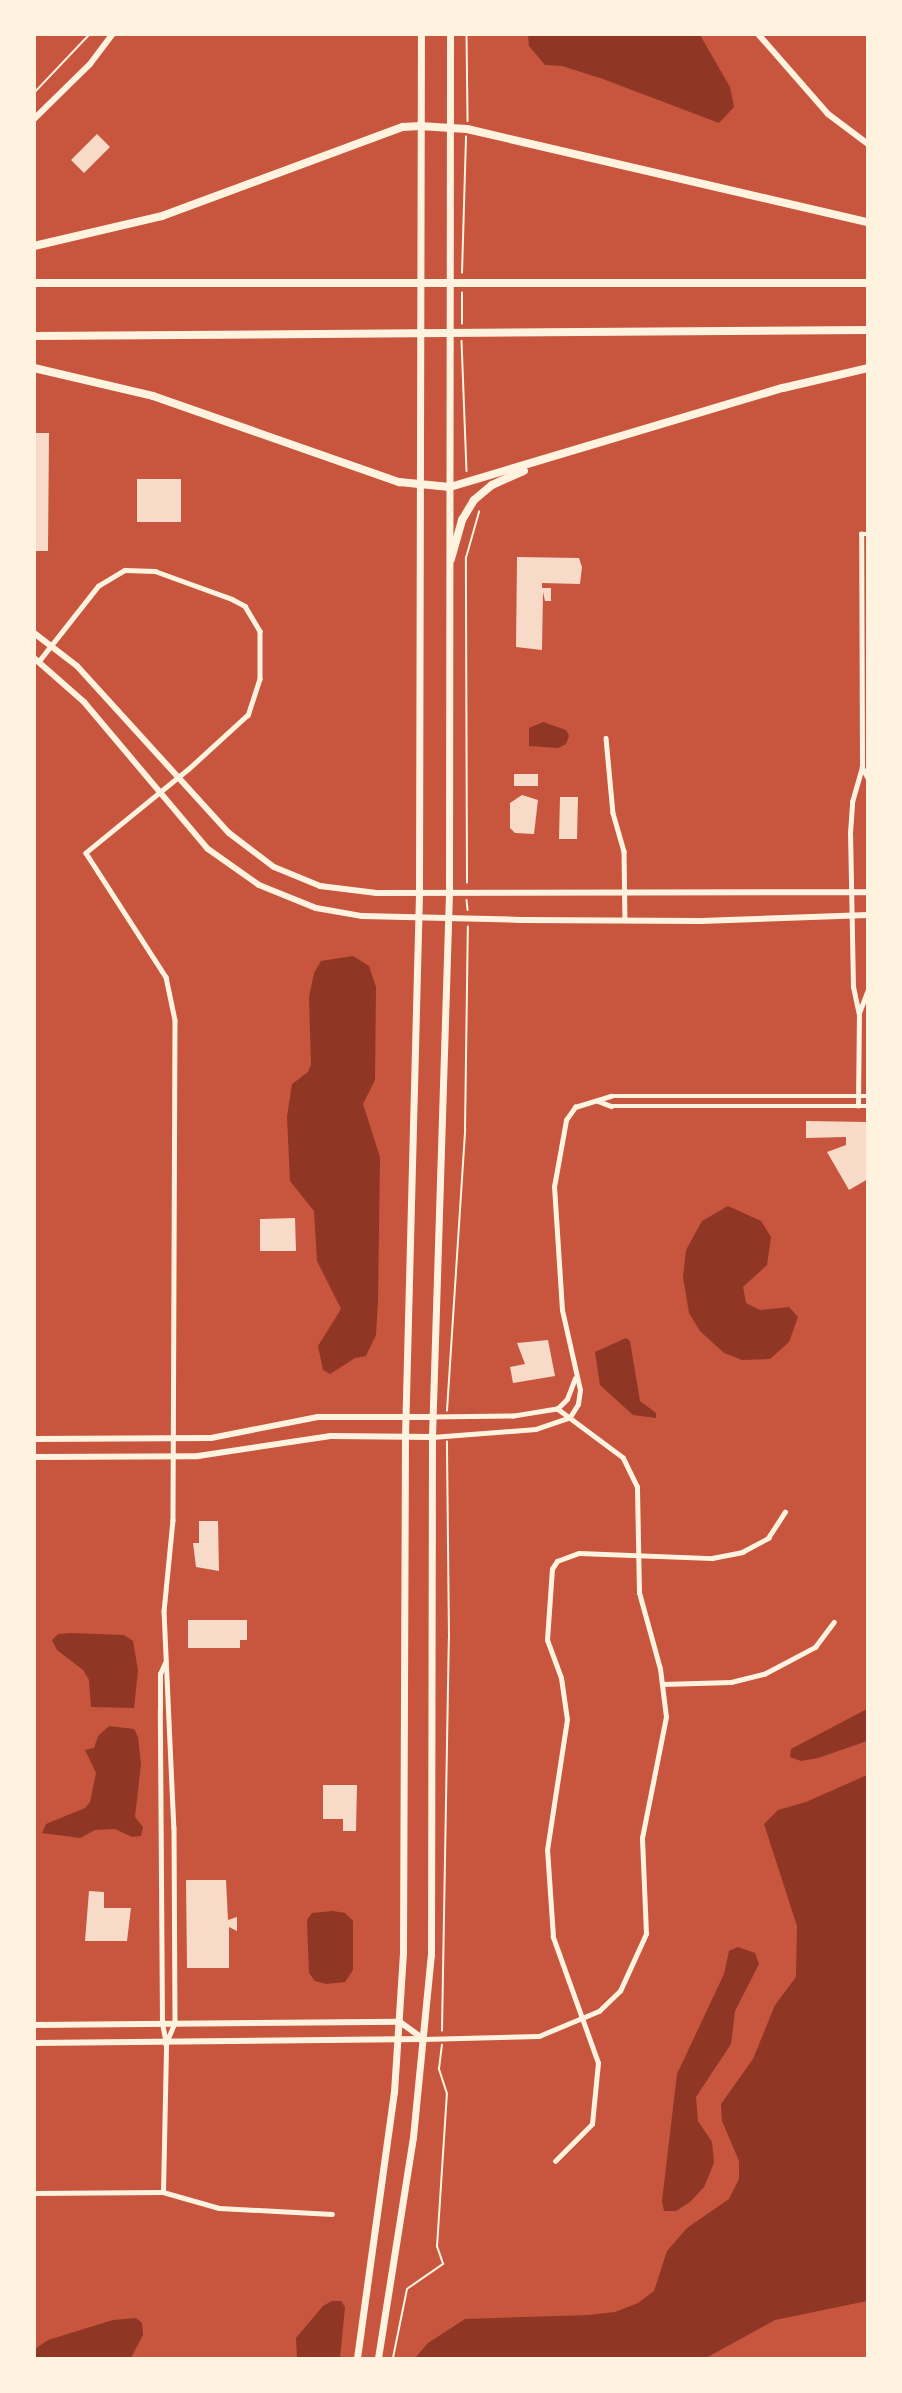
<!DOCTYPE html>
<style>
body{margin:0}
#map{position:relative;width:902px;height:2393px;overflow:hidden;background:#c8553d;font-family:"Libre Baskerville",serif}
div>[style]{position:absolute}
[style*='--x']{left:calc(var(--x)*1px);top:calc(var(--y)*1px);width:calc(var(--w)*1px);rotate:calc(var(--a)*1deg)}
.water>*{inset:0;background:#8f3625}
.building>*{inset:0;background:#f7dbc8}
.path>*{height:1.5px;margin:-0.75px;padding:0 0.75px;transform-origin:0.75px;border-radius:0.75px;background:#fff3e0}
.minor>*{height:4.5px;margin:-2.25px;padding:0 2.25px;transform-origin:2.25px;border-radius:2.25px;background:#fff3e0}
.tertiary>*{height:6px;margin:-3px;padding:0 3px;transform-origin:3px;border-radius:3px;background:#fff3e0}
.secondary>*{height:7px;margin:-3.5px;padding:0 3.5px;transform-origin:3.5px;border-radius:3.5px;background:#fff3e0}
.motorway>*{height:8px;margin:-4px;padding:0 4px;transform-origin:4px;border-radius:4px;background:#fff3e0}
span{translate:-50% -50%;white-space:nowrap;text-align:center;line-height:1.15;-webkit-text-stroke:4.5px #fff3e0;paint-order:stroke}
.frame{position:absolute;inset:0;border:36px solid #fff3e0;pointer-events:none}
</style>
<div id="map">
<div class="water">
<div style="clip-path:polygon(528px 35px,700px 35px,730px 87px,734px 107px,719px 123px,603px 79px,562px 66px,545px 65px,529px 46px)"></div>
<div style="clip-path:polygon(543px 722px,566px 730px,569px 736px,566px 744px,558px 748px,529px 746px,529px 728px)"></div>
<div style="clip-path:polygon(353px 956px,369px 966px,376px 987px,375px 1080px,363px 1104px,380px 1157px,378px 1301px,376px 1335px,366px 1356px,355px 1358px,330px 1374px,323px 1370px,318px 1346px,341px 1309px,317px 1261px,314px 1211px,290px 1181px,287px 1117px,292px 1084px,308px 1072px,311px 1064px,309px 997px,314px 973px,321px 961px)"></div>
<div style="clip-path:polygon(728px 1206px,761px 1221px,771px 1237px,767px 1265px,743px 1287px,746px 1303px,760px 1310px,789px 1307px,798px 1317px,789px 1342px,770px 1359px,742px 1360px,724px 1353px,700px 1331px,689px 1313px,683px 1277px,686px 1250px,702px 1221px)"></div>
<div style="clip-path:polygon(626px 1338px,630px 1341px,640px 1401px,656px 1413px,656px 1418px,633px 1415px,600px 1385px,595px 1352px)"></div>
<div style="clip-path:polygon(71px 1633px,124px 1635px,133px 1641px,138px 1670px,134px 1708px,91px 1707px,89px 1680px,83px 1670px,57px 1650px,52px 1640px,58px 1634px)"></div>
<div style="clip-path:polygon(867px 1709px,867px 1741px,818px 1758px,801px 1761px,790px 1757px,791px 1749px)"></div>
<div style="clip-path:polygon(109px 1726px,134px 1729px,138px 1737px,141px 1764px,135px 1817px,143px 1827px,141px 1836px,132px 1837px,115px 1829px,95px 1830px,80px 1838px,42px 1833px,46px 1824px,85px 1808px,90px 1802px,96px 1773px,85px 1750px,94px 1748px,98px 1736px)"></div>
<div style="clip-path:polygon(867px 1775px,867px 2301px,775px 2320px,706px 2358px,415px 2358px,428px 2343px,465px 2319px,589px 2315px,615px 2312px,638px 2303px,654px 2291px,667px 2251px,687px 2228px,729px 2199px,739px 2179px,739px 2161px,722px 2121px,721px 2104px,753px 2059px,775px 2005px,796px 1977px,797px 1926px,764px 1824px,778px 1810px,806px 1802px)"></div>
<div style="clip-path:polygon(333px 1911px,345px 1913px,353px 1921px,353px 1970px,345px 1982px,326px 1984px,315px 1981px,309px 1973px,307px 1920px,312px 1913px)"></div>
<div style="clip-path:polygon(738px 1947px,755px 1953px,759px 1964px,735px 2011px,731px 2044px,696px 2097px,698px 2121px,712px 2142px,714px 2163px,704px 2187px,690px 2202px,676px 2211px,664px 2211px,662px 2201px,677px 2074px,724px 1974px,729px 1951px)"></div>
<div style="clip-path:polygon(332px 2301px,341px 2301px,345px 2307px,340px 2358px,297px 2358px,296px 2338px,323px 2306px)"></div>
<div style="clip-path:polygon(136px 2318px,142px 2323px,143px 2335px,131px 2358px,35px 2358px,35px 2349px,48px 2340px,113px 2320px)"></div>
</div>
<div class="building">
<div style="clip-path:polygon(97px 134px,110px 147px,84px 173px,71px 160px)"></div>
<div style="clip-path:polygon(34px 433px,49px 433px,48px 551px,34px 551px)"></div>
<div style="clip-path:polygon(137px 479px,181px 479px,181px 522px,137px 522px)"></div>
<div style="clip-path:polygon(517px 557px,579px 558px,582px 567px,580px 584px,542px 583px,542px 588px,551px 588px,551px 601px,545px 601px,543px 592px,542px 650px,516px 647px)"></div>
<div style="clip-path:polygon(514px 774px,538px 774px,538px 786px,514px 786px)"></div>
<div style="clip-path:polygon(522px 795px,538px 800px,534px 834px,515px 833px,510px 828px,510px 803px)"></div>
<div style="clip-path:polygon(560px 797px,578px 797px,577px 839px,559px 839px)"></div>
<div style="clip-path:polygon(806px 1121px,868px 1122px,868px 1179px,849px 1190px,827px 1152px,846px 1145px,846px 1137px,806px 1138px)"></div>
<div style="clip-path:polygon(295px 1218px,296px 1251px,260px 1251px,260px 1219px)"></div>
<div style="clip-path:polygon(548px 1340px,555px 1376px,513px 1383px,510px 1367px,525px 1364px,517px 1343px)"></div>
<div style="clip-path:polygon(199px 1521px,218px 1521px,219px 1571px,196px 1567px,193px 1543px,199px 1543px)"></div>
<div style="clip-path:polygon(188px 1620px,247px 1620px,247px 1640px,240px 1640px,240px 1648px,188px 1648px)"></div>
<div style="clip-path:polygon(323px 1785px,357px 1785px,356px 1831px,343px 1831px,343px 1819px,323px 1819px)"></div>
<div style="clip-path:polygon(186px 1880px,226px 1880px,228px 1920px,237px 1917px,237px 1931px,229px 1927px,229px 1968px,187px 1968px)"></div>
<div style="clip-path:polygon(89px 1891px,104px 1892px,104px 1908px,131px 1908px,127px 1941px,85px 1941px)"></div>
</div>
<div class="path">
<div style="--x:467;--y:34;--w:87;--a:89.3"></div>
<div style="--x:34;--y:93;--w:81;--a:-46.5"></div>
<div style="--x:462;--y:273;--w:136;--a:-88.3"></div>
<div style="--x:462;--y:324;--w:31;--a:-90"></div>
<div style="--x:462;--y:341;--w:130;--a:87.8"></div>
<div style="--x:467;--y:883;--w:325;--a:-90.2"></div>
<div style="--x:466;--y:558;--w:48;--a:-74.2"></div>
<div style="--x:467;--y:900;--w:10;--a:84"></div>
<div style="--x:447;--y:1411;--w:282;--a:-86.3"></div>
<div style="--x:465;--y:1130;--w:203;--a:-89.2"></div>
<div style="--x:442;--y:2031;--w:392;--a:-89"></div>
<div style="--x:449;--y:1639;--w:197;--a:-90.6"></div>
<div style="--x:393;--y:2358;--w:70;--a:-78.5"></div>
<div style="--x:407;--y:2289;--w:44;--a:-34.8"></div>
<div style="--x:443;--y:2264;--w:18;--a:-109"></div>
<div style="--x:437;--y:2247;--w:153;--a:-86.3"></div>
<div style="--x:447;--y:2094;--w:26;--a:-108"></div>
<div style="--x:439;--y:2069;--w:24;--a:-83"></div>
</div>
<div class="minor">
<div style="--x:39;--y:661;--w:95;--a:-51.8"></div>
<div style="--x:98;--y:586;--w:31;--a:-31"></div>
<div style="--x:125;--y:570;--w:30;--a:2"></div>
<div style="--x:155;--y:571;--w:82;--a:20"></div>
<div style="--x:232;--y:599;--w:15;--a:28"></div>
<div style="--x:245;--y:606;--w:29;--a:59"></div>
<div style="--x:260;--y:631;--w:48;--a:90"></div>
<div style="--x:260;--y:679;--w:38;--a:108"></div>
<div style="--x:248;--y:715;--w:80;--a:137.5"></div>
<div style="--x:189;--y:769;--w:133;--a:140.8"></div>
<div style="--x:86;--y:853;--w:148;--a:57.2"></div>
<div style="--x:166;--y:977;--w:44;--a:78.2"></div>
<div style="--x:175;--y:1020;--w:500;--a:90.23"></div>
<div style="--x:173;--y:1520;--w:91;--a:95.6"></div>
<div style="--x:164;--y:1611;--w:217;--a:87.4"></div>
<div style="--x:174;--y:1828;--w:195;--a:89.7"></div>
<div style="--x:175;--y:2023;--w:23;--a:113"></div>
<div style="--x:606;--y:738;--w:75;--a:84.7"></div>
<div style="--x:613;--y:813;--w:40;--a:74"></div>
<div style="--x:624;--y:851;--w:69;--a:89.2"></div>
<div style="--x:862;--y:767;--w:13;--a:61"></div>
<div style="--x:859;--y:1013;--w:26;--a:-69"></div>
<div style="--x:598;--y:1101;--w:14;--a:21"></div>
<div style="--x:611;--y:1106;--w:257;--a:0"></div>
<div style="--x:858;--y:1106;--w:91;--a:-89.4"></div>
<div style="--x:859;--y:1015;--w:29;--a:-102"></div>
<div style="--x:853;--y:987;--w:154;--a:-91.1"></div>
<div style="--x:850;--y:833;--w:31;--a:-86"></div>
<div style="--x:852;--y:802;--w:36;--a:-74"></div>
<div style="--x:862;--y:767;--w:233;--a:-90.2"></div>
<div style="--x:861;--y:534;--w:7;--a:0"></div>
<div style="--x:557;--y:1409;--w:14;--a:-45"></div>
<div style="--x:567;--y:1399;--w:22;--a:-69"></div>
<div style="--x:432;--y:1437;--w:104;--a:-4.4"></div>
<div style="--x:536;--y:1429;--w:36;--a:-19"></div>
<div style="--x:570;--y:1417;--w:15;--a:-58"></div>
<div style="--x:578;--y:1404;--w:14;--a:-82"></div>
<div style="--x:580;--y:1390;--w:82;--a:-102.7"></div>
<div style="--x:562;--y:1310;--w:123;--a:-93.7"></div>
<div style="--x:554;--y:1187;--w:68;--a:-79.8"></div>
<div style="--x:566;--y:1120;--w:16;--a:-55"></div>
<div style="--x:575;--y:1107;--w:38;--a:-17"></div>
<div style="--x:611;--y:1096;--w:257;--a:0"></div>
<div style="--x:662;--y:1684;--w:69;--a:-1.7"></div>
<div style="--x:731;--y:1682;--w:34;--a:-14"></div>
<div style="--x:764;--y:1674;--w:58;--a:-27.9"></div>
<div style="--x:815;--y:1647;--w:31;--a:-53"></div>
<div style="--x:423;--y:2039;--w:116;--a:-1.5"></div>
<div style="--x:539;--y:2036;--w:65;--a:-22.6"></div>
<div style="--x:599;--y:2011;--w:29;--a:-44"></div>
<div style="--x:620;--y:1991;--w:63;--a:-65.5"></div>
<div style="--x:646;--y:1934;--w:96;--a:-92.4"></div>
<div style="--x:642;--y:1838;--w:123;--a:-78.8"></div>
<div style="--x:666;--y:1717;--w:48;--a:-97.1"></div>
<div style="--x:660;--y:1669;--w:79;--a:-105.4"></div>
<div style="--x:639;--y:1593;--w:106;--a:-91.1"></div>
<div style="--x:637;--y:1487;--w:32;--a:-116"></div>
<div style="--x:623;--y:1458;--w:82;--a:-143.4"></div>
<div style="--x:557;--y:1409;--w:44;--a:170.8"></div>
<div style="--x:514;--y:1416;--w:81;--a:179.3"></div>
<div style="--x:555;--y:2161;--w:52;--a:-45"></div>
<div style="--x:592;--y:2124;--w:61;--a:-84.4"></div>
<div style="--x:598;--y:2063;--w:134;--a:-109.7"></div>
<div style="--x:553;--y:1937;--w:87;--a:-93.9"></div>
<div style="--x:547;--y:1850;--w:132;--a:-81.3"></div>
<div style="--x:567;--y:1720;--w:42;--a:-98.1"></div>
<div style="--x:561;--y:1678;--w:40;--a:-110.2"></div>
<div style="--x:547;--y:1640;--w:71;--a:-86"></div>
<div style="--x:552;--y:1569;--w:9;--a:-58"></div>
<div style="--x:557;--y:1561;--w:23;--a:-20"></div>
<div style="--x:579;--y:1553;--w:133;--a:2.2"></div>
<div style="--x:712;--y:1558;--w:31;--a:-11"></div>
<div style="--x:742;--y:1552;--w:30;--a:-28"></div>
<div style="--x:768;--y:1538;--w:31;--a:-57"></div>
<div style="--x:163;--y:2192;--w:148;--a:-88.8"></div>
<div style="--x:166;--y:2044;--w:21;--a:-101"></div>
<div style="--x:162;--y:2023;--w:313;--a:-90.4"></div>
<div style="--x:160;--y:1710;--w:36;--a:-90"></div>
<div style="--x:160;--y:1674;--w:12;--a:-66"></div>
<div style="--x:34;--y:2193;--w:129;--a:-0.4"></div>
<div style="--x:163;--y:2192;--w:58;--a:15.9"></div>
<div style="--x:219;--y:2208;--w:113;--a:3"></div>
</div>
<div class="tertiary">
<div style="--x:758;--y:34;--w:106;--a:48.8"></div>
<div style="--x:828;--y:114;--w:50;--a:36.9"></div>
<div style="--x:34;--y:119;--w:78;--a:-44.5"></div>
<div style="--x:90;--y:64;--w:38;--a:-53"></div>
<div style="--x:34;--y:633;--w:54;--a:37.5"></div>
<div style="--x:77;--y:666;--w:226;--a:47.7"></div>
<div style="--x:229;--y:833;--w:56;--a:37.1"></div>
<div style="--x:274;--y:867;--w:50;--a:22.4"></div>
<div style="--x:320;--y:886;--w:57;--a:7"></div>
<div style="--x:377;--y:893;--w:491;--a:-0.1"></div>
<div style="--x:34;--y:658;--w:67;--a:41.3"></div>
<div style="--x:84;--y:702;--w:192;--a:49.9"></div>
<div style="--x:208;--y:849;--w:62;--a:35.2"></div>
<div style="--x:259;--y:885;--w:61;--a:22"></div>
<div style="--x:316;--y:908;--w:47;--a:9.9"></div>
<div style="--x:362;--y:916;--w:159;--a:1.4"></div>
<div style="--x:521;--y:920;--w:180;--a:0.3"></div>
<div style="--x:701;--y:921;--w:167;--a:-2.1"></div>
<div style="--x:34;--y:1439;--w:177;--a:-0.3"></div>
<div style="--x:211;--y:1438;--w:109;--a:-11.1"></div>
<div style="--x:318;--y:1417;--w:115;--a:0"></div>
<div style="--x:34;--y:1457;--w:164;--a:-0.3"></div>
<div style="--x:198;--y:1456;--w:134;--a:-8.6"></div>
<div style="--x:330;--y:1436;--w:102;--a:0.6"></div>
<div style="--x:34;--y:2025;--w:366;--a:-0.5"></div>
<div style="--x:400;--y:2022;--w:29;--a:36"></div>
<div style="--x:34;--y:2043;--w:388;--a:-0.6"></div>
</div>
<div class="secondary">
<div style="--x:357;--y:2358;--w:269;--a:-82.1"></div>
<div style="--x:394;--y:2092;--w:139;--a:-86.3"></div>
<div style="--x:403;--y:1953;--w:517;--a:-89.78"></div>
<div style="--x:405;--y:1436;--w:543;--a:-88.52"></div>
<div style="--x:419;--y:893;--w:859;--a:-89.87"></div>
<div style="--x:378;--y:2358;--w:224;--a:-81"></div>
<div style="--x:413;--y:2137;--w:183;--a:-84.4"></div>
<div style="--x:431;--y:1955;--w:518;--a:-89.89"></div>
<div style="--x:432;--y:1437;--w:544;--a:-88.21"></div>
<div style="--x:449;--y:893;--w:859;--a:-89.93"></div>
</div>
<div class="motorway">
<div style="--x:34;--y:246;--w:131;--a:-13.2"></div>
<div style="--x:162;--y:216;--w:257;--a:-20.3"></div>
<div style="--x:403;--y:127;--w:17;--a:-3"></div>
<div style="--x:420;--y:126;--w:47;--a:3.7"></div>
<div style="--x:467;--y:129;--w:412;--a:13.1"></div>
<div style="--x:34;--y:283;--w:834;--a:0"></div>
<div style="--x:34;--y:336;--w:834;--a:-0.41"></div>
<div style="--x:34;--y:368;--w:122;--a:13.2"></div>
<div style="--x:153;--y:396;--w:261;--a:19.3"></div>
<div style="--x:399;--y:482;--w:51;--a:5.6"></div>
<div style="--x:450;--y:487;--w:347;--a:-16.6"></div>
<div style="--x:783;--y:388;--w:87;--a:-13.2"></div>
<div style="--x:451;--y:559;--w:41;--a:-74.2"></div>
<div style="--x:462;--y:520;--w:23;--a:-59"></div>
<div style="--x:474;--y:500;--w:23;--a:-40"></div>
<div style="--x:492;--y:485;--w:35;--a:-24"></div>
</div>
<div class="frame"></div>
</div>
